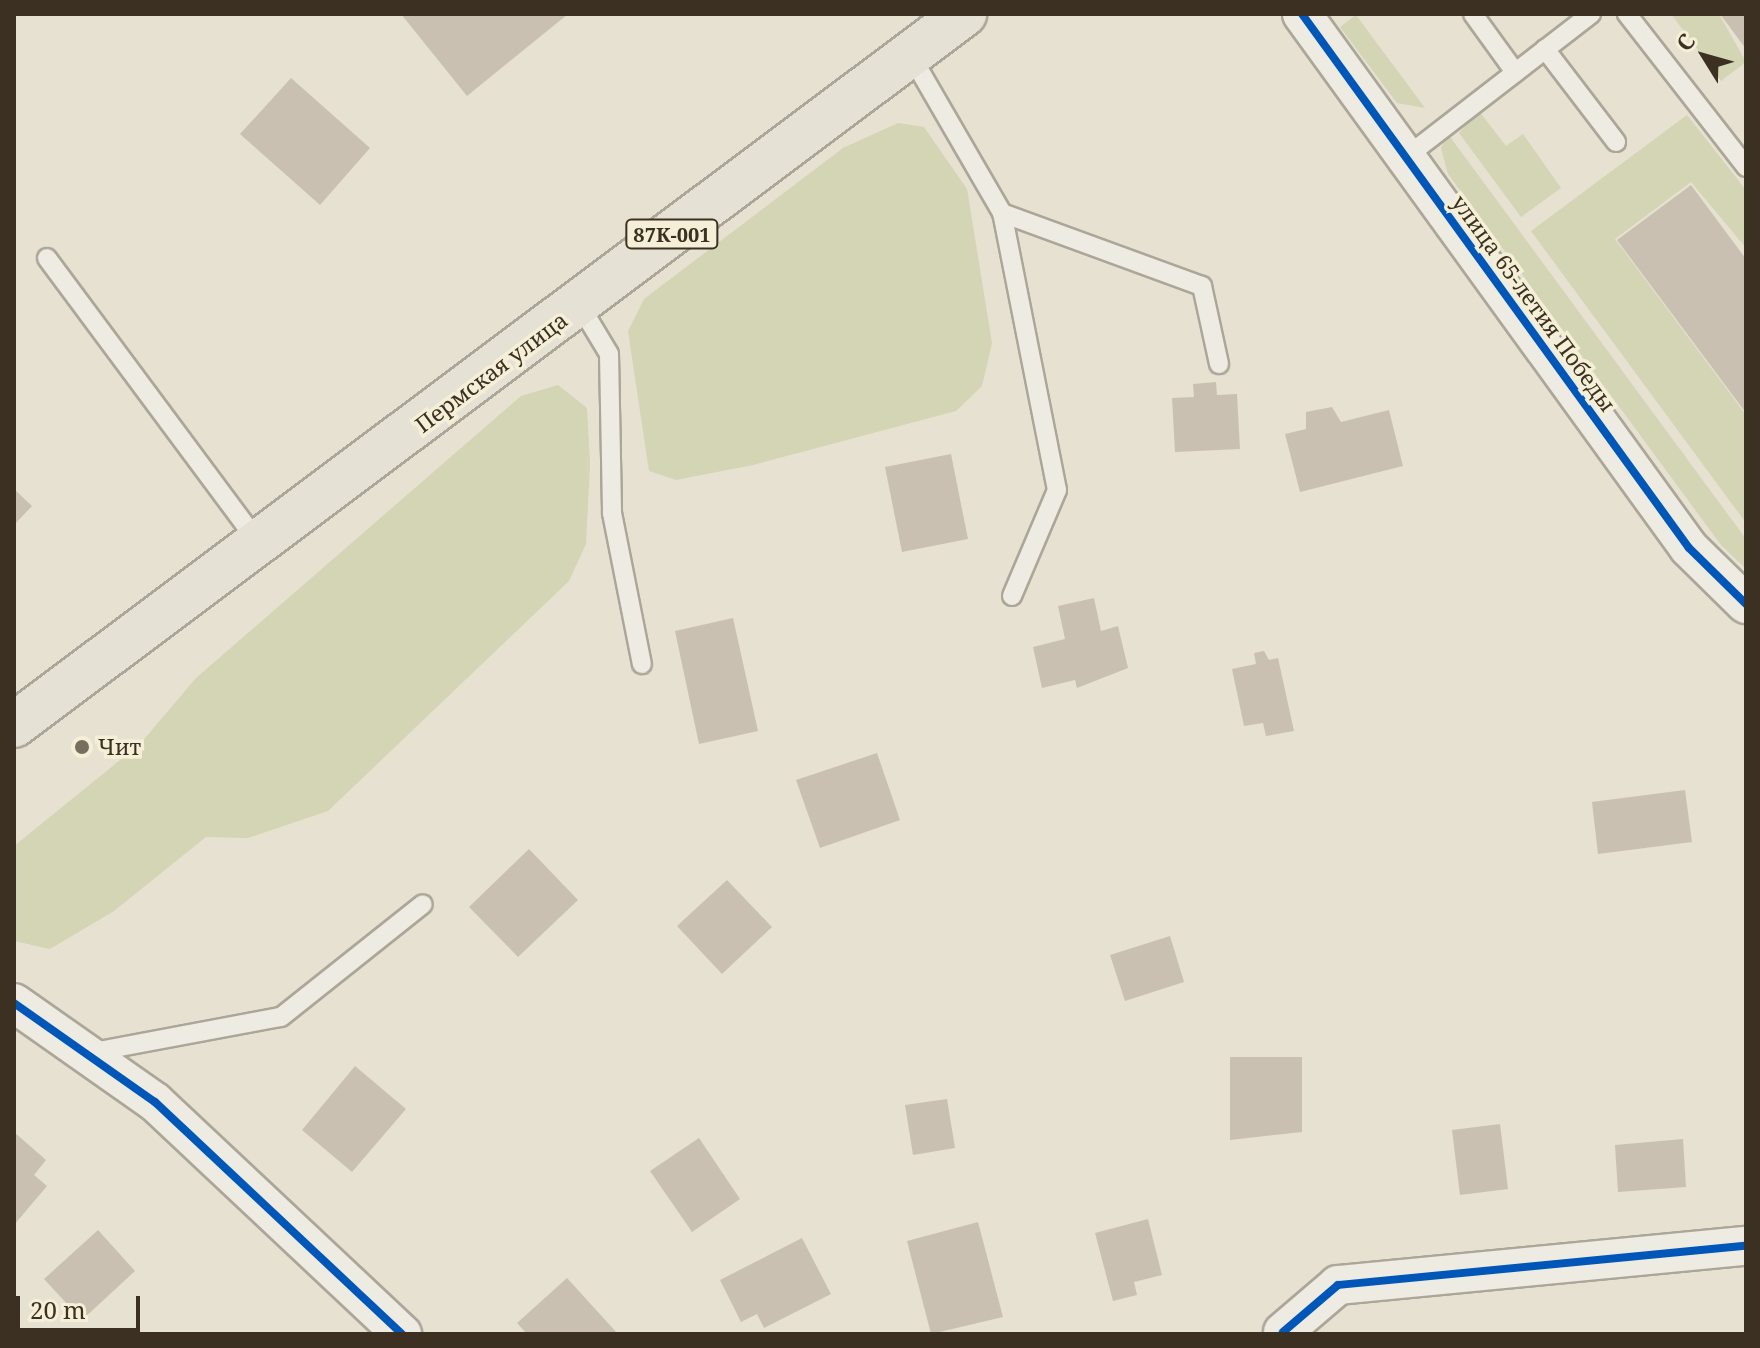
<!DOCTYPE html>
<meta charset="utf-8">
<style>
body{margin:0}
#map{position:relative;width:1760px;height:1348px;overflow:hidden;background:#e6e1d1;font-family:"Noto Serif",serif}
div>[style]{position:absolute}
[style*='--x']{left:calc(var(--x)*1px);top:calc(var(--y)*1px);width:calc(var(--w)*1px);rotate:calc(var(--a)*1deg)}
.green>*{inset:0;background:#d3d5b4}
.building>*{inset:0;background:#cac0b2}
.roads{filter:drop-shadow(2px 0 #aca699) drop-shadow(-2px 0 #aca699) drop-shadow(0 2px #aca699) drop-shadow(0 -2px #aca699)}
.service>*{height:18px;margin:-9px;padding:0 9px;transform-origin:9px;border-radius:9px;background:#eeebe2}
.minor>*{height:38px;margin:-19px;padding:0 19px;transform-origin:19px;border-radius:19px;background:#eeebe2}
.primary>*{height:44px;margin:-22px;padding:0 22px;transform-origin:22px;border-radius:22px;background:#e5e1d4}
.cycleway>*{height:8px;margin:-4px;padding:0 4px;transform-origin:4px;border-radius:4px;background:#0057b8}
.dots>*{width:22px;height:22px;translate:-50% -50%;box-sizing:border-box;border:4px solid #f5efd8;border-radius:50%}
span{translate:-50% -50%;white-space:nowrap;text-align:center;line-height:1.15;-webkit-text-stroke:7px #f5efd8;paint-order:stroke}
.shield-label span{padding:2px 6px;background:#f5efd8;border:2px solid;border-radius:6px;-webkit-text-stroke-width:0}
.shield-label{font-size:20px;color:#3b3021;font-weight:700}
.street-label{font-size:22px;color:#3b3021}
.poi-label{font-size:22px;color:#3b3021}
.left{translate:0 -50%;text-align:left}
.frame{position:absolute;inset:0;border:16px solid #3b3021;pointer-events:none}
.north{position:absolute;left:1664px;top:16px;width:80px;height:80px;-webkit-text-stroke:6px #f5efd8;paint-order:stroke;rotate:307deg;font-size:22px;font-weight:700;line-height:32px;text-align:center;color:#3b3021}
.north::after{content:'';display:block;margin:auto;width:28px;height:36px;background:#3b3021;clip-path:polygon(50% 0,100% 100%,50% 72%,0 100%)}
.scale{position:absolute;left:16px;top:1296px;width:124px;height:36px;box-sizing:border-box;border:4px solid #3b3021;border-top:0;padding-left:10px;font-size:24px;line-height:28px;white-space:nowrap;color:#3b3021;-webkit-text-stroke:6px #f5efd8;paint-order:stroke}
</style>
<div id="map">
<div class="green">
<div style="clip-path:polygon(1671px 14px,1719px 14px,1746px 62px,1721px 81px)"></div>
<div style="clip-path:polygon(1356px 15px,1425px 108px,1397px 103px,1340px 27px)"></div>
<div style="clip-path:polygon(1479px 111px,1506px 146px,1523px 134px,1561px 188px,1521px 217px,1459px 133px)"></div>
<div style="clip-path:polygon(1687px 115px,1746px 190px,1746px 248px,1691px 182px,1615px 239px,1746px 415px,1746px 523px,1531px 231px)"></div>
<div style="clip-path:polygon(898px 123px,924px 127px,967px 189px,992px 343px,982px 386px,956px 411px,753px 465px,676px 480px,649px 471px,628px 331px,644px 299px,843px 148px)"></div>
<div style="clip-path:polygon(1448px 134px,1746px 539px,1746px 569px,1721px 545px,1448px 174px,1441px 148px)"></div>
<div style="clip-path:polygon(558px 385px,587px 408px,590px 464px,586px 544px,569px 581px,328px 811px,248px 838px,206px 837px,114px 911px,50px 949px,14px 941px,14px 846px,140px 744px,196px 678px,521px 396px)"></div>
</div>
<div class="building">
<div style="clip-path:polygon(401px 14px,568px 14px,467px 96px)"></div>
<div style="clip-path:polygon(1720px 14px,1746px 14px,1746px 49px)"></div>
<div style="clip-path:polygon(291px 78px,370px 148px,320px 205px,240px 134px)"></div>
<div style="clip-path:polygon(1691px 185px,1746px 259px,1746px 413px,1617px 240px)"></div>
<div style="clip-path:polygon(1216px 382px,1217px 395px,1237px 394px,1240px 449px,1175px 452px,1172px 398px,1194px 397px,1193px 384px)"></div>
<div style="clip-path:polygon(1332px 407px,1341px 422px,1389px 410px,1403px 466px,1300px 492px,1285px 434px,1306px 429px,1306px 412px)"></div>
<div style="clip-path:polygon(951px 454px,968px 539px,902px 552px,885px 467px)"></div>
<div style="clip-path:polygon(14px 489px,32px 506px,14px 525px)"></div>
<div style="clip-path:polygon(1094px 598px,1101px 631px,1118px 626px,1128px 668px,1077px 688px,1075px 680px,1042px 688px,1033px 647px,1065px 639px,1058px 606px)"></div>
<div style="clip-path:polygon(733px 618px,758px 731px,699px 744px,675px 631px)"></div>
<div style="clip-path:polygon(1264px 651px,1269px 660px,1278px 658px,1294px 731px,1266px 736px,1263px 723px,1244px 726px,1232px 669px,1256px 664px,1254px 653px)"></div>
<div style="clip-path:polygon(877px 753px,900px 820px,820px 848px,796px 780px)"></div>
<div style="clip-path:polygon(1685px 790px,1692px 842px,1598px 854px,1592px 802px)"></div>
<div style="clip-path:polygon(529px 849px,578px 900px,518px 957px,469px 907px)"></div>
<div style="clip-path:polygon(727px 880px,772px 927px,722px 974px,677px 926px)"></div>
<div style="clip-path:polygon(1170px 936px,1184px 982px,1125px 1001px,1110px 955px)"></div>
<div style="clip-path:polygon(1230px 1057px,1302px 1057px,1302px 1132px,1230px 1140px)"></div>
<div style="clip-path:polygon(355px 1066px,406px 1109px,352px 1172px,302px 1130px)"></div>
<div style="clip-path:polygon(947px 1099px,955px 1148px,913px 1155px,905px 1105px)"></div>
<div style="clip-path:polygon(1500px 1124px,1508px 1189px,1460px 1195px,1452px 1130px)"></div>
<div style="clip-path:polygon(14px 1132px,46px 1160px,34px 1175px,47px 1186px,14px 1225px)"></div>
<div style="clip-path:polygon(699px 1138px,740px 1199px,692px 1232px,650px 1171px)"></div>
<div style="clip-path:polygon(1683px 1139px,1686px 1187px,1618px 1192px,1615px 1145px)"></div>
<div style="clip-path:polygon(1148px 1219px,1162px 1275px,1134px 1282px,1137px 1295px,1113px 1301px,1095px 1233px)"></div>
<div style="clip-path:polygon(978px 1222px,1003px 1317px,931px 1334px,907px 1241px)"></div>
<div style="clip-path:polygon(98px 1230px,135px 1271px,82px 1320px,44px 1279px)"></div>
<div style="clip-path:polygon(802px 1238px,831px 1294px,764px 1328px,757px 1314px,741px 1322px,720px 1280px)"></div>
<div style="clip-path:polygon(567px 1278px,618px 1334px,527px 1334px,517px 1323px)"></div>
</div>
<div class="roads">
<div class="service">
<div style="--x:1473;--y:14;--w:72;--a:54.1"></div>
<div style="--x:1627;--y:14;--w:194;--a:52.1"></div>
<div style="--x:1545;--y:49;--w:117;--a:52.6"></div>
<div style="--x:910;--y:54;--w:184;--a:59.9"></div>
<div style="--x:1406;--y:157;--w:234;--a:-37.7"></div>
<div style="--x:47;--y:258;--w:354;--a:53.4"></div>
<div style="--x:579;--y:304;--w:58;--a:59"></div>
<div style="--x:609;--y:354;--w:159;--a:88.9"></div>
<div style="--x:612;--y:513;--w:154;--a:78.8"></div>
<div style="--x:1012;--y:596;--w:115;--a:-67"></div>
<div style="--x:1057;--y:490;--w:282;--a:-101.2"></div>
<div style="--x:1002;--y:213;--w:213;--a:20.1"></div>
<div style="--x:1202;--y:286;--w:80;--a:77.7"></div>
<div style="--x:88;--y:1053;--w:196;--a:-10.6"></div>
<div style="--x:281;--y:1017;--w:181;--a:-38.5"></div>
</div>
<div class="minor">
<div style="--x:1302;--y:14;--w:659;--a:54.07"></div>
<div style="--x:1689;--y:548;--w:80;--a:44.5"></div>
<div style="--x:14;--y:1003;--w:172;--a:35.1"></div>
<div style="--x:155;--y:1102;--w:339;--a:43.2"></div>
<div style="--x:1283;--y:1332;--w:72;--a:-40.5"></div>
<div style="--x:1338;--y:1285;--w:410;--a:-5.5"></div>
</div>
<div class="primary">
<div style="--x:14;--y:725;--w:1187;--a:-36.81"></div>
</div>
</div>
<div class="cycleway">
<div style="--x:1302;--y:14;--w:659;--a:54.07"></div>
<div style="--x:1689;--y:548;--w:80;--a:44.5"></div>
<div style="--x:14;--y:1003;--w:172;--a:35.1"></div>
<div style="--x:155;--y:1102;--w:339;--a:43.2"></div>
<div style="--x:1283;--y:1332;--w:72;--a:-40.5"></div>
<div style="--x:1338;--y:1285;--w:410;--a:-5.5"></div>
</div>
<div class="dots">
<div style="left:82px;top:747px;background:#776e5f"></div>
</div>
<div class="shield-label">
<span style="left:672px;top:234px">87К-001</span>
</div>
<div class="street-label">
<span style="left:1534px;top:303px;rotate:54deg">улица 65-летия Победы</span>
<span style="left:491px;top:372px;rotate:-37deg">Пермская улица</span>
</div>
<div class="poi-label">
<span class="left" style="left:98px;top:747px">Чит</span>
</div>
<div class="frame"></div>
<div class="north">С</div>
<div class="scale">20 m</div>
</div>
